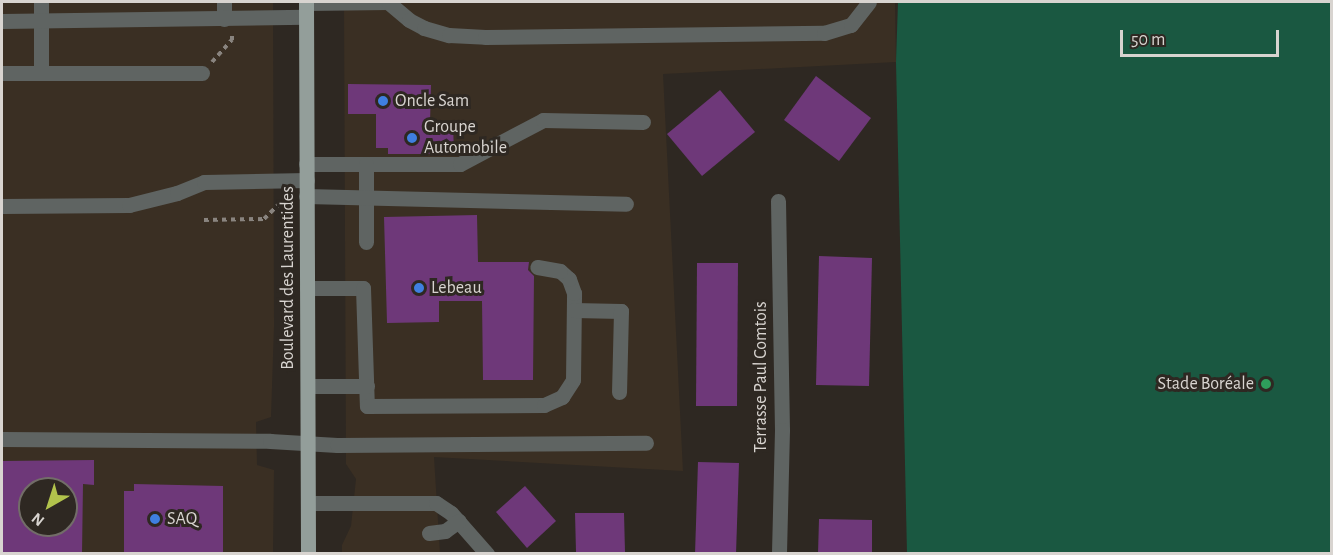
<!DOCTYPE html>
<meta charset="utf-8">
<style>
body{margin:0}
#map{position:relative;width:1333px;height:555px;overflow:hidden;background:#2e2822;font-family:"Alegreya Sans",sans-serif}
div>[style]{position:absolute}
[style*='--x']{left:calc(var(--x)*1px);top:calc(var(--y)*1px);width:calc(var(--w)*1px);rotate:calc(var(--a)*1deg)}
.built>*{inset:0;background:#3a2f23}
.green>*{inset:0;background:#1a5841}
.building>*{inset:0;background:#6e3879}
.path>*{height:4px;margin-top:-2px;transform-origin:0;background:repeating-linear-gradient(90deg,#89847f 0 4.5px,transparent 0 9px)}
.minor>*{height:15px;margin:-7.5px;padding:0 7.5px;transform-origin:7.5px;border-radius:7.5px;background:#5f6462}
.major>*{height:15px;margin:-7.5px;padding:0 7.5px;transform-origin:7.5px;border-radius:7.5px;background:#939e9a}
.dots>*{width:16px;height:16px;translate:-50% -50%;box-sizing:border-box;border:3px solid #2e2822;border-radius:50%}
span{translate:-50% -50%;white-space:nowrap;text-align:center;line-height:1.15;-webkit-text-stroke:6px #2e2822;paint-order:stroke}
.poi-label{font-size:18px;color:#d8d4d0}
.left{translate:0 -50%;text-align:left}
.right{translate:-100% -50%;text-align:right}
.street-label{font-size:18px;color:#d8d4d0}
.frame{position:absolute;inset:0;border:3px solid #d8d4d0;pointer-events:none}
.north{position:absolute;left:18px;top:477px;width:60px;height:60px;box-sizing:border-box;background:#2e2822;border:2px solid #726d68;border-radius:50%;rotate:219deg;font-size:16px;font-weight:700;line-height:24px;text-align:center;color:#d8d4d0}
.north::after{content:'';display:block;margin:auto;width:21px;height:27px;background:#b2c34c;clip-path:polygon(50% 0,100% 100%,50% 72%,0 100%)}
.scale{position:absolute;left:1120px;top:30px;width:159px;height:27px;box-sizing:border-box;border:3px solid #d8d4d0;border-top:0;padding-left:8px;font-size:18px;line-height:21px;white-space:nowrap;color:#d8d4d0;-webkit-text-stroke:4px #2e2822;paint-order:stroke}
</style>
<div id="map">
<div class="built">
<div style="clip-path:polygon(evenodd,2px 2px,273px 2px,274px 326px,271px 417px,256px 422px,257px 465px,274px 470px,273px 553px,2px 553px,2px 2px,30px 489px,66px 489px,66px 525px,30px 525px,30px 489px)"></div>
<div style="clip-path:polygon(344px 2px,895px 2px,896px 62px,663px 74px,683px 471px,434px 457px,440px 553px,342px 553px,342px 545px,351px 526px,356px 479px,346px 464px)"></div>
</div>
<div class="green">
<div style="clip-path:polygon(898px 2px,1331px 2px,1331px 553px,907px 553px,896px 62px)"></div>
</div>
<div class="building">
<div style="clip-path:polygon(816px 76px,871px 118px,839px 161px,784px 120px)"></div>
<div style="clip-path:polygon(348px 84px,431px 85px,430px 123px,453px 123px,454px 154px,388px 154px,388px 148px,376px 148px,376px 114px,348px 114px)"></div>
<div style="clip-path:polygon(720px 90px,755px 132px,702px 176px,667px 134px)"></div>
<div style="clip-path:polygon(477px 215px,478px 262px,529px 262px,528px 270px,534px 276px,533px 380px,483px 380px,482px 301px,439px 301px,439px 322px,387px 323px,384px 217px)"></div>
<div style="clip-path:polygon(819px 256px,872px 258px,869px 386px,816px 385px)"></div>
<div style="clip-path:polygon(697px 263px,738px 263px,737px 406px,696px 406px)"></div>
<div style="clip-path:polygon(evenodd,94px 460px,94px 485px,83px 484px,82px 554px,2px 554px,2px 461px,94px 460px,30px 489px,66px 489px,66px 525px,30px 525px,30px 489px)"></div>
<div style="clip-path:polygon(698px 462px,739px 463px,736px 554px,695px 554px)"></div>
<div style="clip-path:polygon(134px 484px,223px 486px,223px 554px,124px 554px,124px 491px,134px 491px)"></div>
<div style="clip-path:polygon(525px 486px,556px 521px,527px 548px,496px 512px)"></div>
<div style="clip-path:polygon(575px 513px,624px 513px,625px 552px,576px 552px)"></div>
<div style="clip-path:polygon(819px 519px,872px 520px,872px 554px,818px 554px)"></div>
</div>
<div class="path">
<div style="--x:212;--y:62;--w:30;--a:-48"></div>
<div style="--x:232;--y:40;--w:5;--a:-90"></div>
<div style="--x:204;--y:220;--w:60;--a:-1"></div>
<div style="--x:264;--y:219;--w:20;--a:-45"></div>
</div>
<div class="minor">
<div style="--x:41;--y:2;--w:70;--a:90"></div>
<div style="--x:224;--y:2;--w:17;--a:90"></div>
<div style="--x:306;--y:3;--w:83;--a:-0.7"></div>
<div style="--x:389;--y:3;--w:26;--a:40"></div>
<div style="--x:409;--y:20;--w:17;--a:28"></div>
<div style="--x:424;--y:28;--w:26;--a:16"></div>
<div style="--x:449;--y:35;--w:36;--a:3"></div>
<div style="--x:485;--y:37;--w:339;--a:-0.7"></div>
<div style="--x:824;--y:33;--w:28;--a:-17"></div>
<div style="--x:851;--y:25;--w:29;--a:-52"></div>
<div style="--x:2;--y:21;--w:304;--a:-0.8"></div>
<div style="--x:2;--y:73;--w:200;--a:0"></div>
<div style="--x:306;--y:164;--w:154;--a:0"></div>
<div style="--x:460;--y:164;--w:94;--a:-27.9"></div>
<div style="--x:543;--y:120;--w:100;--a:1.1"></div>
<div style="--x:366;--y:164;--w:78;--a:90"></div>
<div style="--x:306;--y:196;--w:320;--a:1.4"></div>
<div style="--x:778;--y:201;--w:229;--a:89"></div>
<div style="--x:782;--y:430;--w:124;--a:91.4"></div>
<div style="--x:2;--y:206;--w:127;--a:-0.5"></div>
<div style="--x:129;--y:205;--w:49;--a:-14"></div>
<div style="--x:177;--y:193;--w:29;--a:-22"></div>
<div style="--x:204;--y:182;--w:103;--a:-1.1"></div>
<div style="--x:307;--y:288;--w:56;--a:0"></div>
<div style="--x:363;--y:288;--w:118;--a:88.1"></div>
<div style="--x:367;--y:406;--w:177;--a:-0.3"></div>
<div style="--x:544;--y:405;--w:20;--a:-24"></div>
<div style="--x:562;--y:397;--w:20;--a:-57"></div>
<div style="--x:573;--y:380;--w:87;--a:-89.3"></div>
<div style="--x:574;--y:293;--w:15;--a:-110"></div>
<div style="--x:569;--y:279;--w:12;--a:-138"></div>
<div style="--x:560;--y:271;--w:23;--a:-170"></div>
<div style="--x:574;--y:310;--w:47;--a:1.2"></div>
<div style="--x:621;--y:311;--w:81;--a:91.4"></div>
<div style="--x:308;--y:386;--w:59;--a:0"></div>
<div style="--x:2;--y:439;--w:268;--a:0.4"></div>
<div style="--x:270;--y:441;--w:67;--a:3.4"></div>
<div style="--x:337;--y:445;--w:309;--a:-0.4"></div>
<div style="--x:308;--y:503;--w:128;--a:0"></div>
<div style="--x:436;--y:503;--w:18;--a:34"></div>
<div style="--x:451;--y:513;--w:55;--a:48.7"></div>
<div style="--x:429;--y:533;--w:16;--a:-7"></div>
<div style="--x:445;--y:531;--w:17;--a:-36"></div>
</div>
<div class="major">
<div style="--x:306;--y:2;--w:552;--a:89.79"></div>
</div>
<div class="dots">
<div style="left:383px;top:101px;background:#3f7fe0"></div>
<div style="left:412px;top:138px;background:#3f7fe0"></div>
<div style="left:419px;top:288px;background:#3f7fe0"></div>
<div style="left:1266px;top:384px;background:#2e9e5b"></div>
<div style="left:155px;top:519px;background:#3f7fe0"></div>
</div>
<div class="poi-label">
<span class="left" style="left:395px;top:101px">Oncle Sam</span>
<span class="left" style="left:424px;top:138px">Groupe<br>Automobile</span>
<span class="left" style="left:431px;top:288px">Lebeau</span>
<span class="right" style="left:1254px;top:384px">Stade Boréale</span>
<span class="left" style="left:167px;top:519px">SAQ</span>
</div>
<div class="street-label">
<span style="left:288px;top:278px;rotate:-90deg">Boulevard des Laurentides</span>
<span style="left:761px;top:377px;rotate:-90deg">Terrasse Paul Comtois</span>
</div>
<div class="frame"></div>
<div class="north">N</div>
<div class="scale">50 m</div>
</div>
